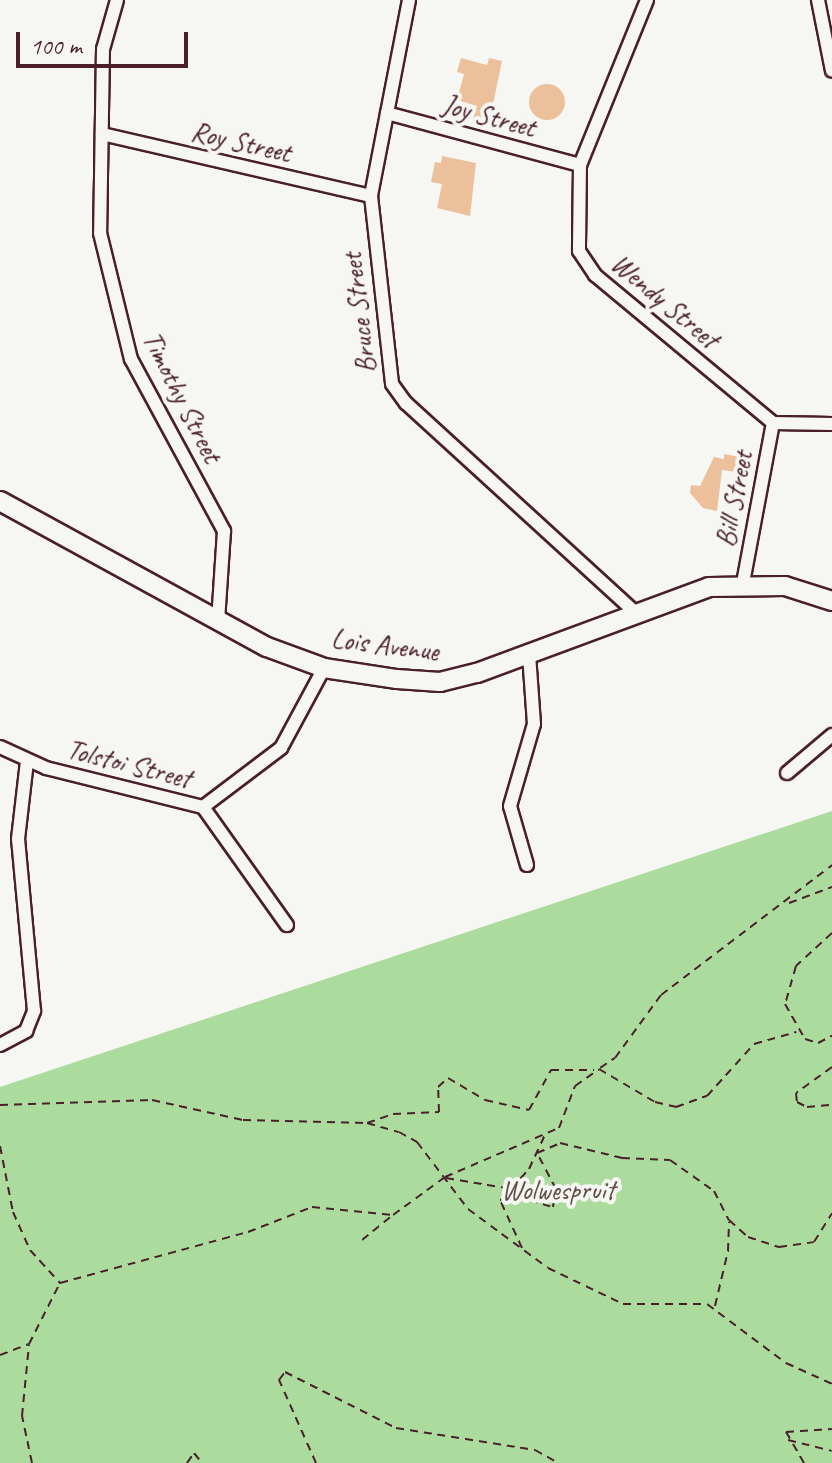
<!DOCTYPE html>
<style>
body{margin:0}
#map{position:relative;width:832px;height:1463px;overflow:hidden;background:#f6f6f2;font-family:Caveat,sans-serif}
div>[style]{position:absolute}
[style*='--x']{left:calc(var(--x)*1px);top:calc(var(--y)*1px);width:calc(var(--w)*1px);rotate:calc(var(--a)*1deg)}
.green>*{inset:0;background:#abdc9d}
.building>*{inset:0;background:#ebc09a}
.round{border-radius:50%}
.path>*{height:2px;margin-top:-1px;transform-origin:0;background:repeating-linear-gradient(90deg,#4a1f2b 0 8px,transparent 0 14px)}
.roads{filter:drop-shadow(2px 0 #4a1f2b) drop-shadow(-2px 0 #4a1f2b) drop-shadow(0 2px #4a1f2b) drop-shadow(0 -2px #4a1f2b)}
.street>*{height:12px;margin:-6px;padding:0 6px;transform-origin:6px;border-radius:6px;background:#f6f6f2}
.secondary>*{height:18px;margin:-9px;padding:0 9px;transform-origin:9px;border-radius:9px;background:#f6f6f2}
span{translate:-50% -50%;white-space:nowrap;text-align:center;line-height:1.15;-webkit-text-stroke:8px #f6f6f2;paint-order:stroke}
.street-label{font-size:28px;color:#4a1f2b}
.park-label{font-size:28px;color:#624e48}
.scale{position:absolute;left:16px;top:32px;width:172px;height:36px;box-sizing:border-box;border:4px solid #4a1f2b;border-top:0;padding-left:10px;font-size:24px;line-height:28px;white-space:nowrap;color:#4a1f2b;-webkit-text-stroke:6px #f6f6f2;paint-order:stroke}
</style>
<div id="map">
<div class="green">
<div style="clip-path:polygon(832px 811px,832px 1463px,0 1463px,0 1087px)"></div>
</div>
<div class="building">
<div style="clip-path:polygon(461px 58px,487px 65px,489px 58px,502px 61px,489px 123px,473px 119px,477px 106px,457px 100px,464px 74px,457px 72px)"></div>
<div class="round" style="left:529px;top:84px;width:36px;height:36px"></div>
<div style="clip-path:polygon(442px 156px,476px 163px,470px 216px,437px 208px,442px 184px,431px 182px,435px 162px,441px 163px)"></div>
<div style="clip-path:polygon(724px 454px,740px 457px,737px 472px,722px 470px,717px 511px,703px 508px,690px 493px,691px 485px,700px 486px,714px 457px,724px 459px)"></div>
</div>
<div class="path">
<div style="--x:789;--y:903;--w:46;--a:-20.4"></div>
<div style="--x:832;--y:933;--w:49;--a:137.5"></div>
<div style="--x:796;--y:966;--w:40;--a:106"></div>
<div style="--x:785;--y:1004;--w:40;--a:60.3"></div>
<div style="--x:805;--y:1039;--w:14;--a:17"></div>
<div style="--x:818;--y:1043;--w:16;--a:-27"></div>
<div style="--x:832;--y:1067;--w:44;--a:144.2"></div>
<div style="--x:796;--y:1093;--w:9;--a:84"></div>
<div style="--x:797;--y:1102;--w:11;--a:27"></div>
<div style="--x:807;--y:1107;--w:25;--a:-5"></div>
<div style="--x:600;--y:1068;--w:18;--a:-34"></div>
<div style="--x:615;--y:1058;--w:78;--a:-53.9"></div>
<div style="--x:661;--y:995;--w:215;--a:-37.2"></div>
<div style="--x:0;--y:1105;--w:152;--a:-1.9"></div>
<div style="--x:152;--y:1100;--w:93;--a:12.4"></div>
<div style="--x:243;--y:1120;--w:124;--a:1.4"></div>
<div style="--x:367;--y:1123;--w:33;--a:16"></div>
<div style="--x:399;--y:1132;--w:21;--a:29"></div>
<div style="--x:417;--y:1142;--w:84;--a:52.7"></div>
<div style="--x:468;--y:1209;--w:99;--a:36.4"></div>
<div style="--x:548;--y:1268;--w:83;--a:25.6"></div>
<div style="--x:623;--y:1304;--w:84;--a:0"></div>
<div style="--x:707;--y:1304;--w:99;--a:36.8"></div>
<div style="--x:786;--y:1363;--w:51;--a:24.5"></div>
<div style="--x:367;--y:1123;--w:28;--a:-19"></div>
<div style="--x:393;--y:1114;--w:46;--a:-2.5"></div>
<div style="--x:439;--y:1112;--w:25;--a:-92"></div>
<div style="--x:438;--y:1087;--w:13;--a:-42"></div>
<div style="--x:448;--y:1078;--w:43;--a:30.7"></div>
<div style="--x:485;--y:1100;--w:45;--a:12.8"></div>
<div style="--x:529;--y:1110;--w:46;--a:-61.2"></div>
<div style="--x:551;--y:1070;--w:43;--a:0"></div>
<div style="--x:0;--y:1146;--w:67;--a:78.9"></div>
<div style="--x:13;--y:1212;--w:42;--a:65.9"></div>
<div style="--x:30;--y:1250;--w:45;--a:47.7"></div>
<div style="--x:60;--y:1283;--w:195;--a:-15.2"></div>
<div style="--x:248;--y:1232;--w:69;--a:-21.3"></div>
<div style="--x:312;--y:1207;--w:81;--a:5.6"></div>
<div style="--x:393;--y:1215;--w:64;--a:-36.2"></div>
<div style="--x:445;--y:1177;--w:124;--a:-23.3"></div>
<div style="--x:559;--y:1128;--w:45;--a:-69.1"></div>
<div style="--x:575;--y:1086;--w:29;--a:-35"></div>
<div style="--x:599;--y:1069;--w:65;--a:30.5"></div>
<div style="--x:655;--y:1102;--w:22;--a:13"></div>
<div style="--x:676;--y:1107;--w:33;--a:-20"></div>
<div style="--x:707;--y:1096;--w:70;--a:-47.9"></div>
<div style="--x:754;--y:1044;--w:44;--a:-15.9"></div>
<div style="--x:446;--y:1178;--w:66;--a:9.6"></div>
<div style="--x:511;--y:1189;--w:27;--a:-48"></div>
<div style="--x:529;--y:1169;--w:40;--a:-65"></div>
<div style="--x:362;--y:1240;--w:38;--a:-39"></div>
<div style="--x:522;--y:1248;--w:53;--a:-114.6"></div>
<div style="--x:500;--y:1200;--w:16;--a:-14"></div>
<div style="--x:516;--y:1196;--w:39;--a:17"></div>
<div style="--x:553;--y:1207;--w:18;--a:-81"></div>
<div style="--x:556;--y:1189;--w:41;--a:-117.8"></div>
<div style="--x:537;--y:1153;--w:25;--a:-23"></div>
<div style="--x:560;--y:1143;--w:64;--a:13.6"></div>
<div style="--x:622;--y:1158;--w:48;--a:2.4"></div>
<div style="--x:670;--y:1160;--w:54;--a:35.2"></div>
<div style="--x:714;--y:1191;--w:33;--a:63"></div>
<div style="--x:729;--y:1220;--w:25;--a:42"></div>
<div style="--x:748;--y:1237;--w:33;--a:18"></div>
<div style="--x:779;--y:1247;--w:35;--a:-8"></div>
<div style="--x:814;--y:1242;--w:34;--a:-58"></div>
<div style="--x:715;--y:1306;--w:57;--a:-76.7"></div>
<div style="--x:728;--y:1251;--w:29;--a:-88"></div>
<div style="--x:0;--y:1355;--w:31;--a:-21"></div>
<div style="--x:788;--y:1440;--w:45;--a:14"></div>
<div style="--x:32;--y:1463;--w:48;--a:-102"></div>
<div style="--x:22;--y:1416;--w:72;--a:-84.4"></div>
<div style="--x:29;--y:1344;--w:68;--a:-63.1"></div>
<div style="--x:187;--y:1463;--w:12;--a:-55"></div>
<div style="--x:194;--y:1453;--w:13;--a:51"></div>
<div style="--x:316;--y:1463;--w:91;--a:-114"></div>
<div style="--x:279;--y:1380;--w:10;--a:-53"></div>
<div style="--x:285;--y:1372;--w:124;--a:26.8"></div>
<div style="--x:396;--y:1428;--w:141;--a:9"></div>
<div style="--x:535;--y:1450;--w:26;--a:29"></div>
<div style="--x:804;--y:1463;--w:36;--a:-120"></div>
<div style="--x:786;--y:1432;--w:46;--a:-3.7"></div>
</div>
<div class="roads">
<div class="street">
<div style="--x:117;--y:0;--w:51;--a:105.9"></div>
<div style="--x:103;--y:49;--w:184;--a:90.9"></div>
<div style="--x:100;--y:233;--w:130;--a:76.2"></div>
<div style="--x:131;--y:359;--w:196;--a:61.6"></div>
<div style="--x:224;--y:531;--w:90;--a:93.8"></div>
<div style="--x:409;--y:0;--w:200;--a:101"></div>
<div style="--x:371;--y:196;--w:189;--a:83.6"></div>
<div style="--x:392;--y:384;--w:24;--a:54"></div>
<div style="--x:406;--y:403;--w:313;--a:42.4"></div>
<div style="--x:647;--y:0;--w:178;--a:112.1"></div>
<div style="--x:580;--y:165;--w:86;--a:90.7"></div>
<div style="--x:579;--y:251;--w:29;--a:56"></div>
<div style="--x:595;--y:275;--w:231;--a:39.7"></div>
<div style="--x:773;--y:423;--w:59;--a:1"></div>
<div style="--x:818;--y:0;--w:72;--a:78.8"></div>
<div style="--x:387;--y:113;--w:200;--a:15.1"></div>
<div style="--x:102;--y:134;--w:276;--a:13"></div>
<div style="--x:743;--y:583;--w:163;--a:-79.4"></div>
<div style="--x:0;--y:747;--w:51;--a:24.5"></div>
<div style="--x:46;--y:768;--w:162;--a:14"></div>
<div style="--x:203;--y:807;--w:145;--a:54.6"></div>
<div style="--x:787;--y:773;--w:59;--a:-40.2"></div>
<div style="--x:203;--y:807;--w:98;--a:-37.1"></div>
<div style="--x:281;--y:748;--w:91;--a:-61.7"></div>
<div style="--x:527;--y:865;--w:61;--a:-106.1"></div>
<div style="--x:510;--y:806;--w:85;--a:-73.7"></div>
<div style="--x:534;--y:724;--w:69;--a:-94.1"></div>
<div style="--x:0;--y:1045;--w:30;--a:-28"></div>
<div style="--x:26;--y:1031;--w:22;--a:-68"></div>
<div style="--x:34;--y:1011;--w:173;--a:-95.3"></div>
<div style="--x:18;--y:839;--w:79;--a:-83.4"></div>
</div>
<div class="secondary">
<div style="--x:0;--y:501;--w:304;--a:28.7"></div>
<div style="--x:267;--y:647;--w:61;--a:20.2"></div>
<div style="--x:324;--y:668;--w:74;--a:8.6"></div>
<div style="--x:397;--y:679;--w:43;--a:4"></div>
<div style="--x:440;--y:682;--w:38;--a:-14"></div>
<div style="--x:477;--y:673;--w:247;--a:-20.3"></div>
<div style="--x:709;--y:587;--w:76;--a:-0.8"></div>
<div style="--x:785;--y:586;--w:49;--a:17.7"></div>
</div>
</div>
<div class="street-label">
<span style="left:489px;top:116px;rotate:15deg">Joy Street</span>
<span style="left:241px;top:142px;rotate:13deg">Roy Street</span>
<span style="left:665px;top:301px;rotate:40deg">Wendy Street</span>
<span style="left:359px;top:313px;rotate:-97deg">Bruce Street</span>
<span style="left:182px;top:397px;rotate:63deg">Timothy Street</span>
<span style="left:734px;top:499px;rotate:-79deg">Bill Street</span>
<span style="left:385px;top:645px;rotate:7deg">Lois Avenue</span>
<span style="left:129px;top:764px;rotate:14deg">Tolstoi Street</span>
</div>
<div class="park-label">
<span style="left:558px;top:1190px">Wolwespruit</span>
</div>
<div class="scale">100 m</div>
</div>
